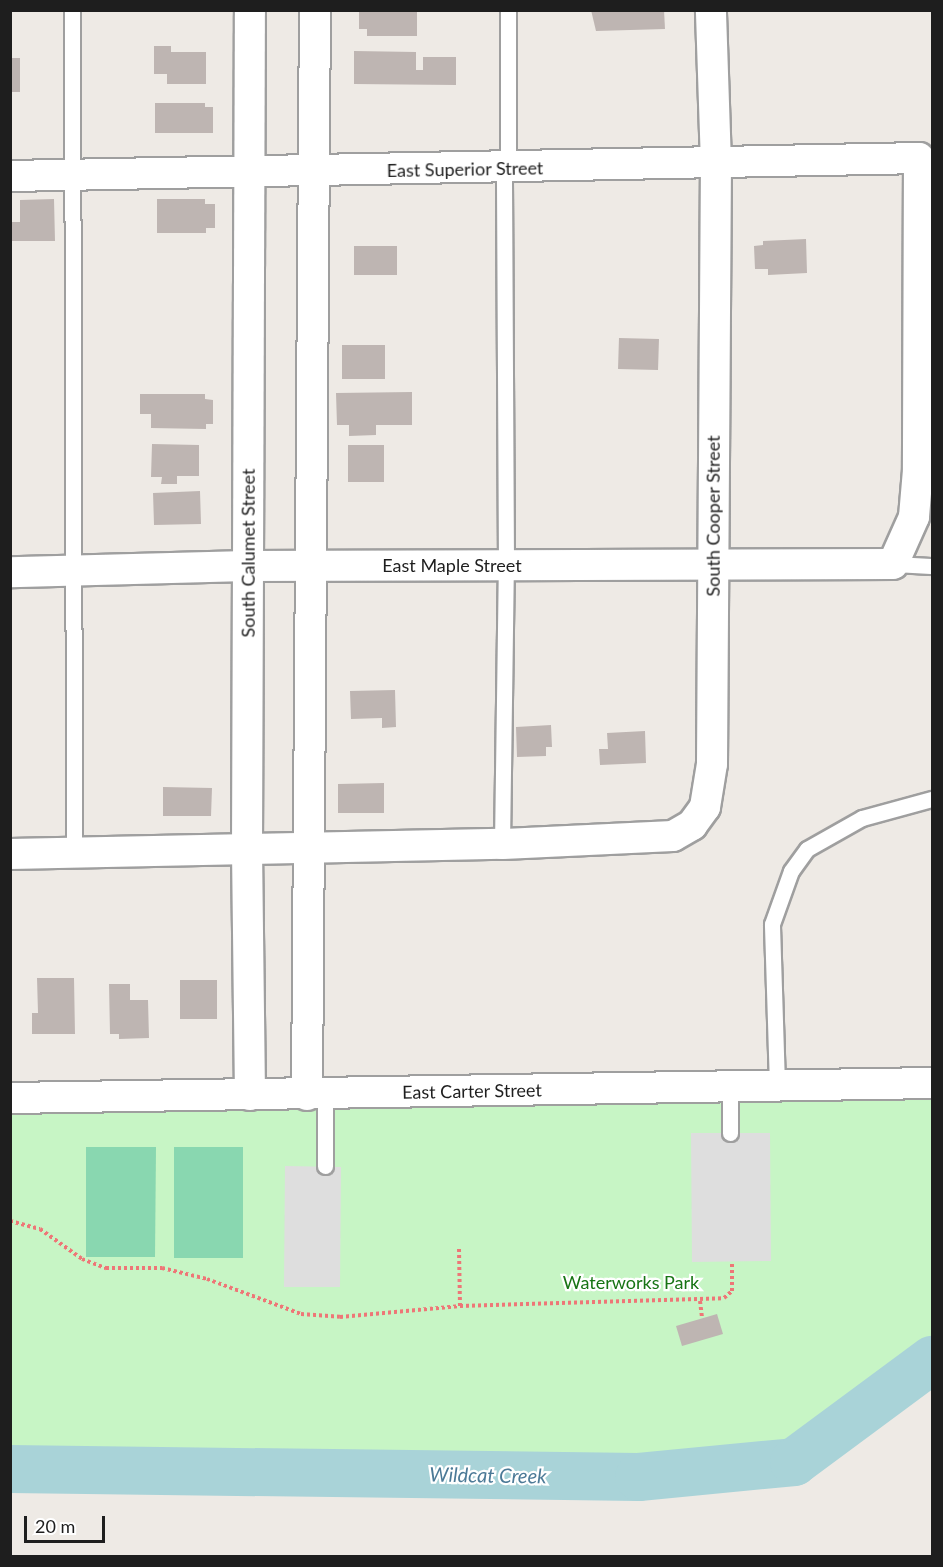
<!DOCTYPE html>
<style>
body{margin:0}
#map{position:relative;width:943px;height:1567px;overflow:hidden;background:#eeeae5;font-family:Lato,sans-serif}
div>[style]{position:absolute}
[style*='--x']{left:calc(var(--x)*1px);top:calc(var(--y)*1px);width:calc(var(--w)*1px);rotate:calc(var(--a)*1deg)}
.park>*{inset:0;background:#c7f5c5}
.pitch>*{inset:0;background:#89d7b0}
.parking>*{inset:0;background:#dedede}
.river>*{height:48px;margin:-24px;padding:0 24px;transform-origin:24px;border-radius:24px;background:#a9d3d8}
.building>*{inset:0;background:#beb5b2}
.path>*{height:4px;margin-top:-2px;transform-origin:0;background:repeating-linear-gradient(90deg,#ee7677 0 3px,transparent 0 6px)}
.roads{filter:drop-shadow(2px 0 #9f9f9f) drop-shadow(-2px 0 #9f9f9f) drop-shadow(0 2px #9f9f9f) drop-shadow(0 -2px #9f9f9f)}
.lane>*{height:15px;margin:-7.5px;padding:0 7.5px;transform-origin:7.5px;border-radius:7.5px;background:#fff}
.street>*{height:30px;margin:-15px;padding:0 15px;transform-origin:15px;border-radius:15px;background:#fff}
span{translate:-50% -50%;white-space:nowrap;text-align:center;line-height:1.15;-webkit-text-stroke:4.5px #fff;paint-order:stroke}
.street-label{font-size:18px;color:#1e1e1e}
.park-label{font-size:18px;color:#177414}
.water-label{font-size:20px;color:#4c7a97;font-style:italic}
.frame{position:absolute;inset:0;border:12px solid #1e1e1e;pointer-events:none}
.scale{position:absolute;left:24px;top:1516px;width:81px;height:27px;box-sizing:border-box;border:3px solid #1e1e1e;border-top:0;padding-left:8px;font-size:18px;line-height:21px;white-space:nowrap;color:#1e1e1e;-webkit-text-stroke:4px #fff;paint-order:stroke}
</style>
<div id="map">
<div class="park">
<div style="clip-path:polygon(932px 1083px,932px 1360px,794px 1462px,639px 1477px,11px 1469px,11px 1098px)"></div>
</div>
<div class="pitch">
<div style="clip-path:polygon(86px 1147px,156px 1147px,155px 1257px,86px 1257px)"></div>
<div style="clip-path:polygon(174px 1147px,243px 1147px,243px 1258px,174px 1258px)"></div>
</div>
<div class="parking">
<div style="clip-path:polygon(691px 1133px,770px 1133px,771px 1261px,692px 1262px)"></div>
<div style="clip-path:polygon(285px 1166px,341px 1167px,340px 1287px,284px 1287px)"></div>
</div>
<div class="river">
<div style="--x:10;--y:1469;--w:629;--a:0.73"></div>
<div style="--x:639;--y:1477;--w:156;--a:-5.5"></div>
<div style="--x:794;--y:1462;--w:172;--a:-36.5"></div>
</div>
<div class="building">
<div style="clip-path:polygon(359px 10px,417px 10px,417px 36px,367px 36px,367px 29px,359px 29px)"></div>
<div style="clip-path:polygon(591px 10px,664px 10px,665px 29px,596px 31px)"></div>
<div style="clip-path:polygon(154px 46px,171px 46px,171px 52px,206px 52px,206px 84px,167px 84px,167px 74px,154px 74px)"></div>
<div style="clip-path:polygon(354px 51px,416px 52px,416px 70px,423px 70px,423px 57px,456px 57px,456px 85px,354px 84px)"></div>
<div style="clip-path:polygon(10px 58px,20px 58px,20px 92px,10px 92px)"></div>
<div style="clip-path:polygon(155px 103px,205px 103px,205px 107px,213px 107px,213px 133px,155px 133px)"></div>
<div style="clip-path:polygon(54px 199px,55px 241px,10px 241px,10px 222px,20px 222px,20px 200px)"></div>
<div style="clip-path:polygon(157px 199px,205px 199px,205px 204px,215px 204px,215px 228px,206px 228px,206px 233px,157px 233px)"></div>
<div style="clip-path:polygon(806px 239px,807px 273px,768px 275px,768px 269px,755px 269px,754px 246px,763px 245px,763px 241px)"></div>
<div style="clip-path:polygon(354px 246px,397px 246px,397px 275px,354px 275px)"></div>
<div style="clip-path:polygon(619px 338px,659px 339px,658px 370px,618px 369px)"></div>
<div style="clip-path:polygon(342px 345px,385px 345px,385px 379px,342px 379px)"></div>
<div style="clip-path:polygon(412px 392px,412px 425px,376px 425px,376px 435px,349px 436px,349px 425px,337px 425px,336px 393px)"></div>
<div style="clip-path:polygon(140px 394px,205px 394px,205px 399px,213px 400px,213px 424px,206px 424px,206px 429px,151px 428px,151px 414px,140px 414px)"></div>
<div style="clip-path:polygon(152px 444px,199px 445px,199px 476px,177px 476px,177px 484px,161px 484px,162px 477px,151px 477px)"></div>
<div style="clip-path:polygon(348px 445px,384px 445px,384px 482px,348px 482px)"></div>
<div style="clip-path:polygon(200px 491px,201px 524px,154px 525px,153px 493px)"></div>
<div style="clip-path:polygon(395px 690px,396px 727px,382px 728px,382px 718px,351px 719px,350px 691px)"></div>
<div style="clip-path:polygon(551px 725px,552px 747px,546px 747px,546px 756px,517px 757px,516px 727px)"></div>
<div style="clip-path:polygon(645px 731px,646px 763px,600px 765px,599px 749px,608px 749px,607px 733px)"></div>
<div style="clip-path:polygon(384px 783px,384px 813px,338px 813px,338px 784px)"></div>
<div style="clip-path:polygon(163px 787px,212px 788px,211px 816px,163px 816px)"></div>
<div style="clip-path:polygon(37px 978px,74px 978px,75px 1034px,32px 1034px,32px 1013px,38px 1013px)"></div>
<div style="clip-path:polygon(180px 980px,217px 980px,217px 1019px,180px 1019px)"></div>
<div style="clip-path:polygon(109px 984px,130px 984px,130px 1000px,148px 1000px,149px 1038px,119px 1039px,119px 1034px,110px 1034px)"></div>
<div style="clip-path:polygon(717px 1314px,723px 1334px,682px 1346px,676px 1326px)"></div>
</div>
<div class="path">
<div style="--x:10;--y:1221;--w:31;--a:15"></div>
<div style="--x:40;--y:1229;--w:52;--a:35.5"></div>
<div style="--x:82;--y:1259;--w:26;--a:21"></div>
<div style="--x:106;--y:1268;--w:56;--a:0"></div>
<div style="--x:162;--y:1268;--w:46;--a:13.7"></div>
<div style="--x:207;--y:1279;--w:100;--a:20.4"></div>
<div style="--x:301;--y:1314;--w:39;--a:4"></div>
<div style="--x:340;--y:1317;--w:121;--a:-5.2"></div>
<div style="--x:460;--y:1306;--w:264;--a:-1.7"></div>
<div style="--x:724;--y:1298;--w:11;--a:-41"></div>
<div style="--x:732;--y:1291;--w:30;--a:-90"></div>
<div style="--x:459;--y:1249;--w:57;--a:89"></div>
<div style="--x:700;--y:1301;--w:17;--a:83"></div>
</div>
<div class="roads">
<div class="lane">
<div style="--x:72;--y:10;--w:842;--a:89.86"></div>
<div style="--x:893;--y:564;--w:39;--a:3"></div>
<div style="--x:502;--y:844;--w:280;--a:-89.2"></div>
<div style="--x:506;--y:564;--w:384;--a:-90.3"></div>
<div style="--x:504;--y:180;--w:13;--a:-72"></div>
<div style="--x:508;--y:168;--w:158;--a:-90"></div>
<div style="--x:777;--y:1085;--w:161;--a:-91.8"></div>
<div style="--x:772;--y:924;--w:56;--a:-70.3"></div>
<div style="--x:791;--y:871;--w:27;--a:-54"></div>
<div style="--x:807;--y:849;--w:63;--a:-29.4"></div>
<div style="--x:862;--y:818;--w:73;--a:-15.2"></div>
<div style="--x:730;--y:1086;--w:47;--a:90"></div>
<div style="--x:325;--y:1094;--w:72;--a:90"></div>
</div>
<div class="street">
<div style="--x:10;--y:176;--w:909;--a:-1.13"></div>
<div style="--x:919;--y:158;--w:312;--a:90.2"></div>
<div style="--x:918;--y:470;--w:47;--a:94.9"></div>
<div style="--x:914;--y:517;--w:51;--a:114.1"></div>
<div style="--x:893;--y:564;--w:646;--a:179.82"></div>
<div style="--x:247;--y:566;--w:237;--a:178.5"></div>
<div style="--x:10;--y:854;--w:492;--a:-1.2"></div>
<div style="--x:502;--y:844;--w:171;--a:-2.7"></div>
<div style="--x:673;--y:836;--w:22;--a:-30"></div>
<div style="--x:692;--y:825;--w:22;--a:-54"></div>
<div style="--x:705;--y:807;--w:44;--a:-80.8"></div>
<div style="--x:712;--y:764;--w:600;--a:-89.62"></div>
<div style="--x:716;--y:164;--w:154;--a:-91.9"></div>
<div style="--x:250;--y:1095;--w:246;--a:-90.7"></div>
<div style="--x:247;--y:849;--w:839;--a:-89.8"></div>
<div style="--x:307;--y:1095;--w:1085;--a:-89.58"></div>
<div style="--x:10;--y:1098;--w:922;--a:-0.93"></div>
</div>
</div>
<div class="street-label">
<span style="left:465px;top:169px;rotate:-1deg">East Superior Street</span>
<span style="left:713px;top:516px;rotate:-90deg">South Cooper Street</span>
<span style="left:248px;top:553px;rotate:-90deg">South Calumet Street</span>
<span style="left:452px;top:565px">East Maple Street</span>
<span style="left:472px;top:1091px;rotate:-1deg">East Carter Street</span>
</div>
<div class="park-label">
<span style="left:631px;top:1282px">Waterworks Park</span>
</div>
<div class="water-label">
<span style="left:488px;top:1475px;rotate:1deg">Wildcat Creek</span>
</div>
<div class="frame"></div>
<div class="scale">20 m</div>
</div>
